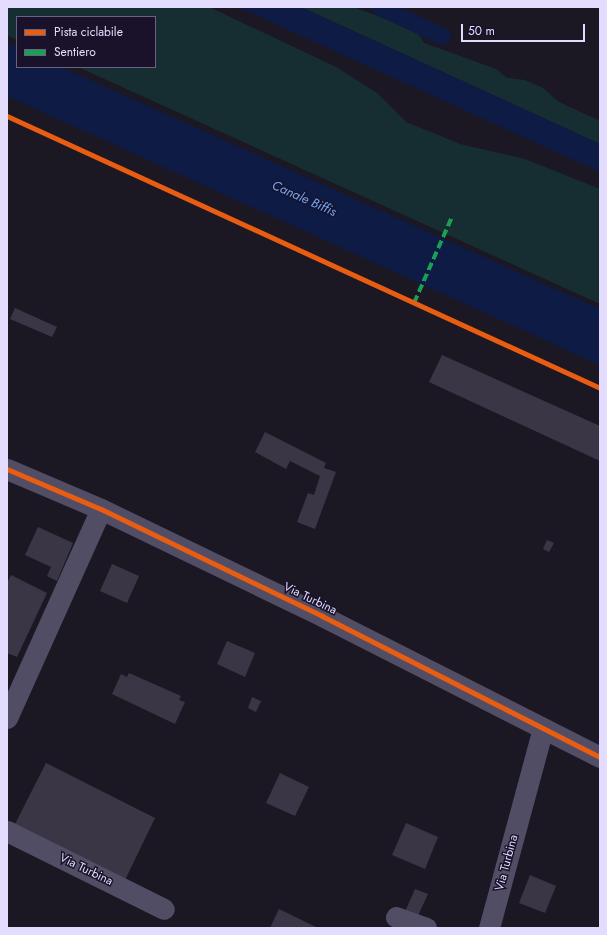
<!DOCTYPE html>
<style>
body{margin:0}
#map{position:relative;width:607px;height:935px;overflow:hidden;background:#1b1824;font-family:Jost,sans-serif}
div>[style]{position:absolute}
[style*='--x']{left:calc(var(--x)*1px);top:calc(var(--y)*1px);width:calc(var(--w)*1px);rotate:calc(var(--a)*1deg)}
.green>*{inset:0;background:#162e32}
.water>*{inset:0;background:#0e1b45}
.canal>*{height:17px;margin:-8.5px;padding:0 8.5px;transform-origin:8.5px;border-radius:8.5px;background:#0e1b45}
.building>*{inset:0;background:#3b3646}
.minor>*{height:21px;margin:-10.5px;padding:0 10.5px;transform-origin:10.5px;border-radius:10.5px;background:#514d65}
.quiet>*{height:4px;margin-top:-2px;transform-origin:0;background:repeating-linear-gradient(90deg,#1a9f57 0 8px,transparent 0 12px)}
.cycleway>*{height:5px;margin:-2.5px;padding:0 2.5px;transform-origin:2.5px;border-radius:2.5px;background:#e95d12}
span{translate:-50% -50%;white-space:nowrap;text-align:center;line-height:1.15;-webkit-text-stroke:3px #19122a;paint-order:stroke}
.street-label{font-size:12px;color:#e4dcfe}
.water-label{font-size:13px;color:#6da8fb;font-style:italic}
.frame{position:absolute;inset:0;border:8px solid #e4dcfe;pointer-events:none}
.legend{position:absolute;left:16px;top:16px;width:140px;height:52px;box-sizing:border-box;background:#19122a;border:1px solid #6a637f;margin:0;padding:5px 7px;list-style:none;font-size:12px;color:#e4dcfe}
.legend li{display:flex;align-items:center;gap:8px;height:20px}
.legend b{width:20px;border:1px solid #6a637f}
.scale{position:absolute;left:461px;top:24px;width:124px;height:18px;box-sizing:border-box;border:2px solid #e4dcfe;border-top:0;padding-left:5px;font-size:12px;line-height:14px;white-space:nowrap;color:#e4dcfe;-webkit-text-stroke:3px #19122a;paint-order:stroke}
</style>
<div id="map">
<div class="green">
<div style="clip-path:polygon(7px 7px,209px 7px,336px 67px,377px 93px,406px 122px,460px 144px,525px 159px,600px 189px,600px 304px,78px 67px,155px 67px,155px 17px,17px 17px,17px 40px,7px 35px)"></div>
<div style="clip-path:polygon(301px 7px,353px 7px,416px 30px,424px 43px,496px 69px,507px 78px,525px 80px,543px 88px,559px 102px,600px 121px,600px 144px)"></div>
</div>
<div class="water">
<div style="clip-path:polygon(238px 7px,301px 7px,600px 144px,600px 172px)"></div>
<div style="clip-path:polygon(7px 43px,17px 47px,17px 67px,61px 67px,600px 309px,600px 365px,7px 96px)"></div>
</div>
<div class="canal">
<div style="--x:380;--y:7;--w:68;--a:25.1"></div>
</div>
<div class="building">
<div style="clip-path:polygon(15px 308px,57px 327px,52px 337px,10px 319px)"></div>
<div style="clip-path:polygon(442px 355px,600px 426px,600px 461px,429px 382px)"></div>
<div style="clip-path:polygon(265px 432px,326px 463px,324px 468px,336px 472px,315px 529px,297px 522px,308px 493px,314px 495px,320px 476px,290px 461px,286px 469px,255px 452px)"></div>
<div style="clip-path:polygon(38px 527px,73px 543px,57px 581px,47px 576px,51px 567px,25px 555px)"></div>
<div style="clip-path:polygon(547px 540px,554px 543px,549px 552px,543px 549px)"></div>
<div style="clip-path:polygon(112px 564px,139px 576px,127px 603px,100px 591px)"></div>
<div style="clip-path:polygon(11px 575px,47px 593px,17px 657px,7px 653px,7px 583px)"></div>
<div style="clip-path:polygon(227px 641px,255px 653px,245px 677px,217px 664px)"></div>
<div style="clip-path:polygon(129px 673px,181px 696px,179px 700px,185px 702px,175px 724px,112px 694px,121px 674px,127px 677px)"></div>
<div style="clip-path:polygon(252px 697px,261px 701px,256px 712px,248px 708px)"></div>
<div style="clip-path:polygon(46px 763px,155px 818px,125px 880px,14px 826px)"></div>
<div style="clip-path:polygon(280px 773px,309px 787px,295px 816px,266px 803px)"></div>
<div style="clip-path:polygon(406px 823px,438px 837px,425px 869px,392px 855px)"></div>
<div style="clip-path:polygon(530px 875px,556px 886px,545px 913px,519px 903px)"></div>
<div style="clip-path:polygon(415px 889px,428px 894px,416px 920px,404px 914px)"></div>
<div style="clip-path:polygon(279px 909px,318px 928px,270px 928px)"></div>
</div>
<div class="minor">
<div style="--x:7;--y:469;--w:102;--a:23.1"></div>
<div style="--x:101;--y:509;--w:246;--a:25.8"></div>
<div style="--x:322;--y:616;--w:312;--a:26.9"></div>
<div style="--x:7;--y:718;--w:229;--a:-65.8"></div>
<div style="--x:7;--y:831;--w:175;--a:26.4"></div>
<div style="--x:396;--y:917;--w:32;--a:20"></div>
<div style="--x:489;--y:928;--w:207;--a:-74.9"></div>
</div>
<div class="quiet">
<div style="--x:414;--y:303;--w:94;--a:-66.2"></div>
</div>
<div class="cycleway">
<div style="--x:7;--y:116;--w:652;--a:24.64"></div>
<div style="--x:7;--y:469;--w:102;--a:23.1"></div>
<div style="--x:101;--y:509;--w:246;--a:25.8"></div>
<div style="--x:322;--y:616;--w:312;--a:26.9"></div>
</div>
<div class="street-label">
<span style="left:310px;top:599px;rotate:26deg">Via Turbina</span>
<span style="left:507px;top:863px;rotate:-75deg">Via Turbina</span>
<span style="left:86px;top:870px;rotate:26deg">Via Turbina</span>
</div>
<div class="water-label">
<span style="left:304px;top:199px;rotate:24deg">Canale Biffis</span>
</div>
<div class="frame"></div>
<ul class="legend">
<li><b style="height:5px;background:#e95d12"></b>Pista ciclabile</li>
<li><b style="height:5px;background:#1a9f57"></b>Sentiero</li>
</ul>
<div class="scale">50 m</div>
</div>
